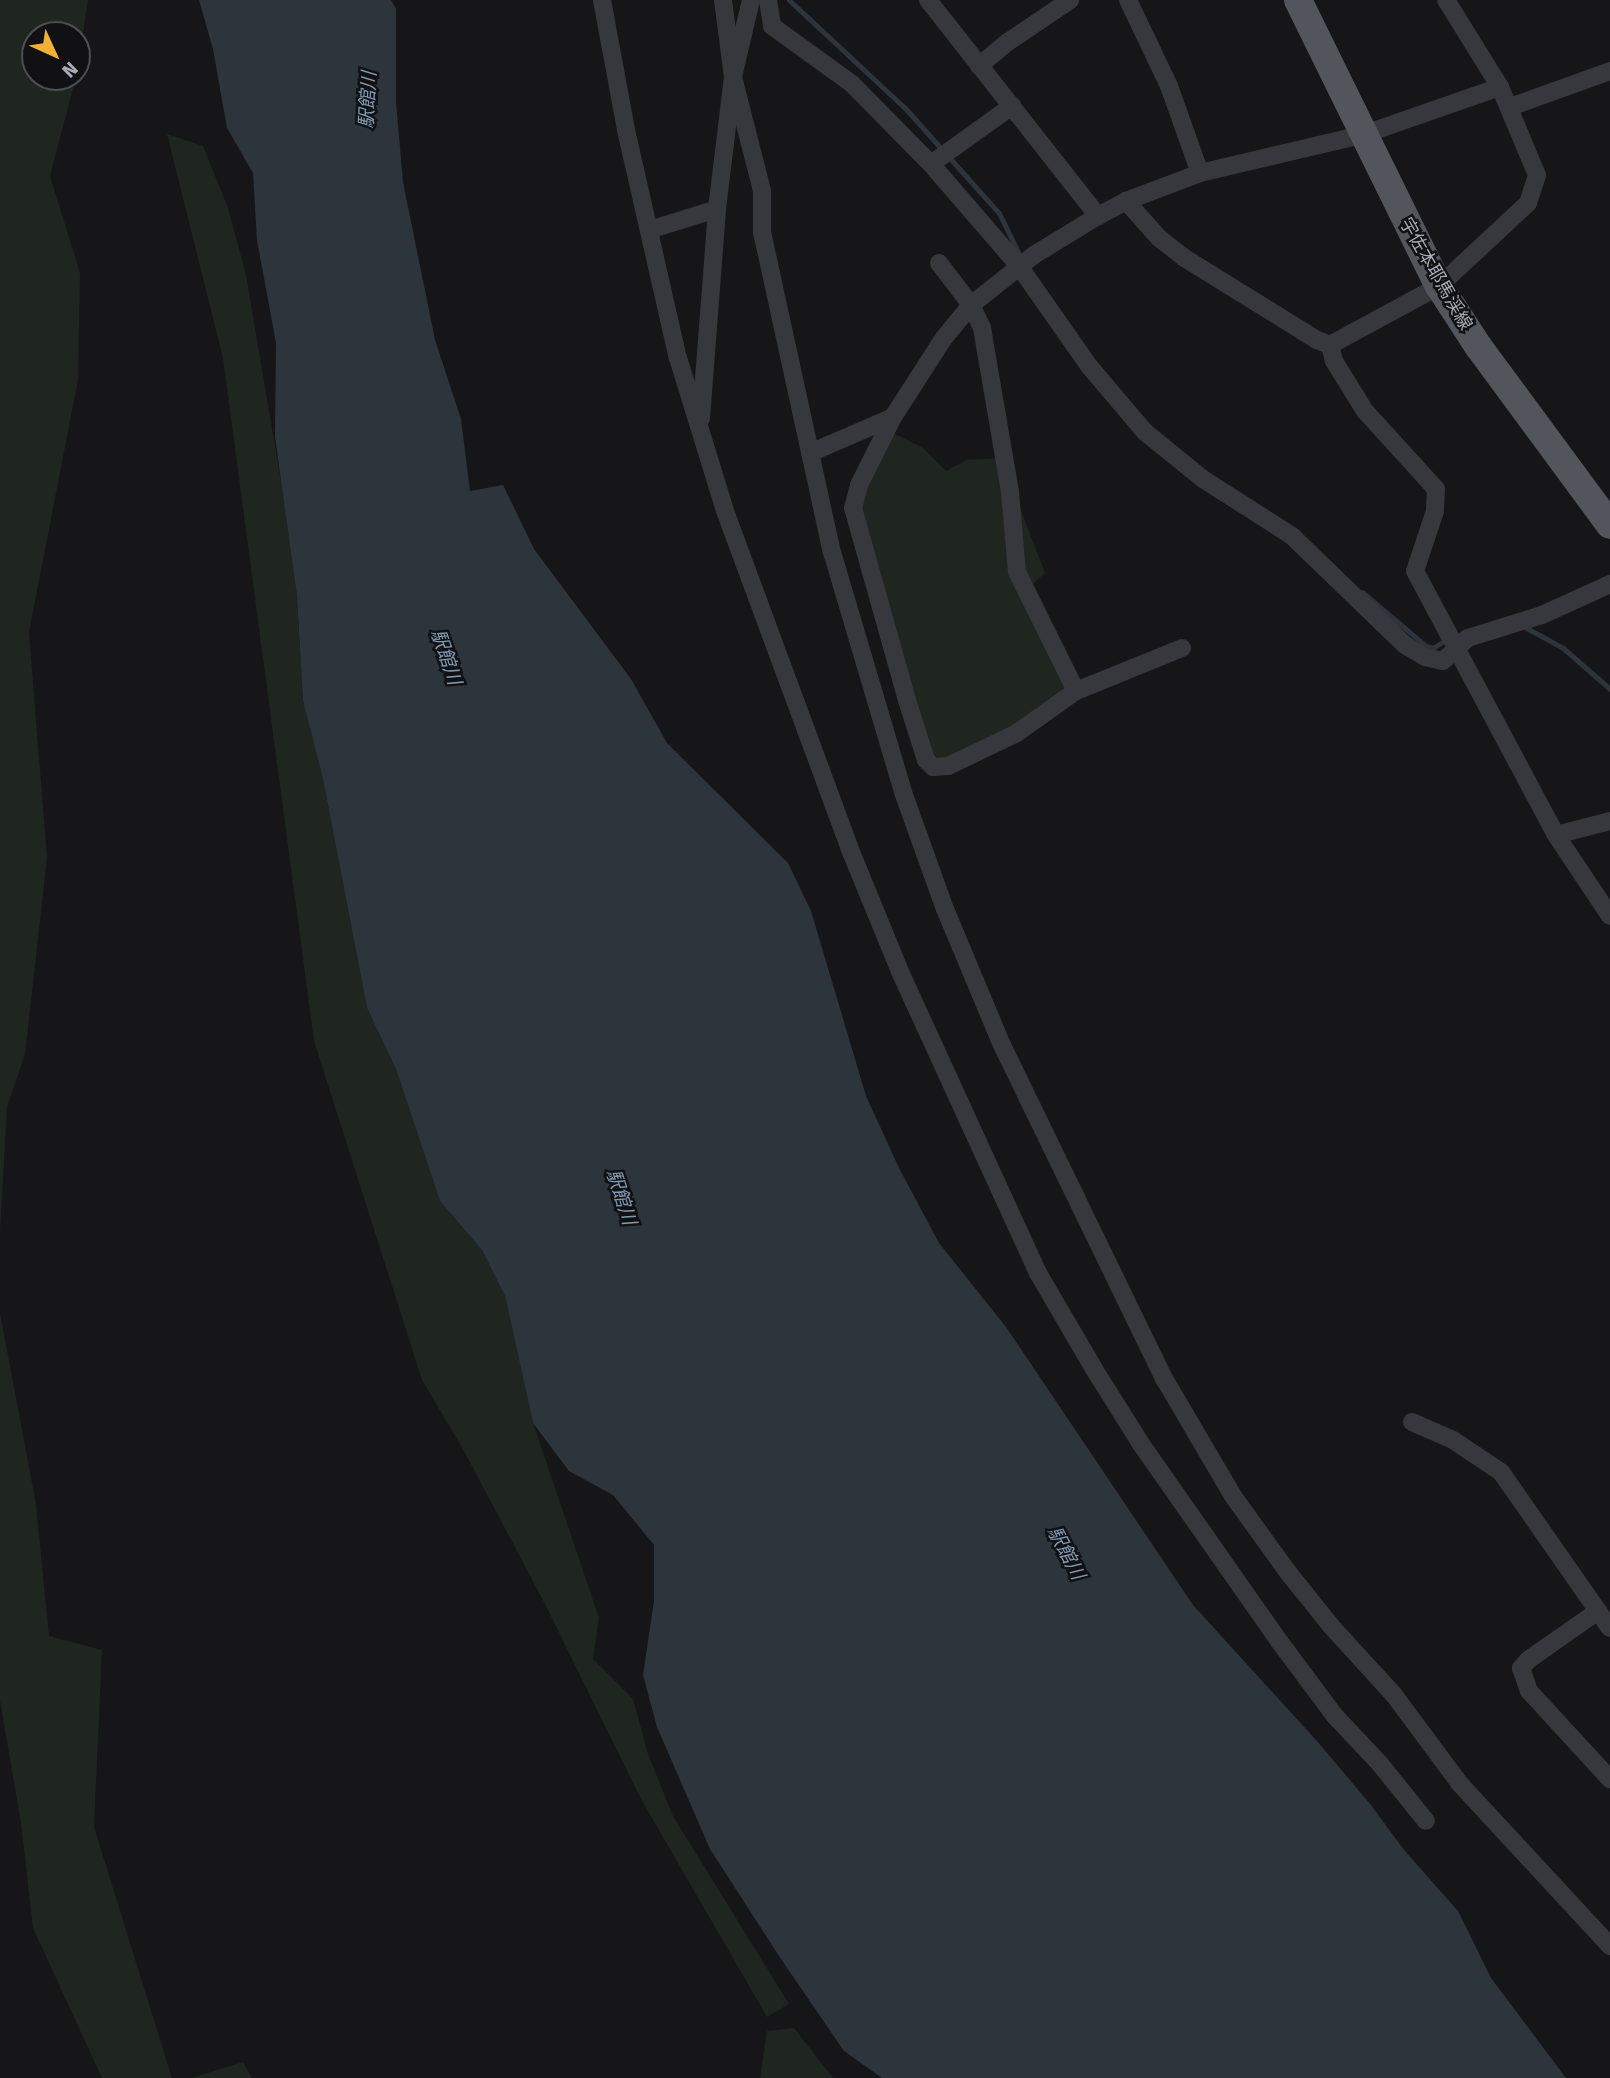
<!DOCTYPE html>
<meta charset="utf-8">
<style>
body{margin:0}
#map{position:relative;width:1610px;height:2078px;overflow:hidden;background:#161618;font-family:"Fira Sans","Noto Sans JP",sans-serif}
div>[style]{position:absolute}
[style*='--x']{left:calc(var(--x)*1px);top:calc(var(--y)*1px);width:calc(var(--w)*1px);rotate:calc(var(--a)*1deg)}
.green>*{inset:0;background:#1e261f}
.water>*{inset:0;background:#2c353c}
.stream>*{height:5px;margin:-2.5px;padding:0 2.5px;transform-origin:2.5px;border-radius:2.5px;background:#2c353c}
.street>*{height:18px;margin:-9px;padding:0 9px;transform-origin:9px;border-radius:9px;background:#37383d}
.primary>*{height:28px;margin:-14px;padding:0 14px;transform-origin:14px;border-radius:14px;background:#53555c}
span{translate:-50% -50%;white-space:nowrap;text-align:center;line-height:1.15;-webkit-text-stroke:5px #111113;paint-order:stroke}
.street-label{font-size:18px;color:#a8adb8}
.water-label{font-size:19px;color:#7f9bb3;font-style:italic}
.north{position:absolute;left:21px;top:21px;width:70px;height:70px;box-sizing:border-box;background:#111113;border:2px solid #4d4f55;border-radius:50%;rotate:135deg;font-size:19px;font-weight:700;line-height:28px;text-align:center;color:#a8adb8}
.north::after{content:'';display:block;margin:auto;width:24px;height:32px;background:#f2b134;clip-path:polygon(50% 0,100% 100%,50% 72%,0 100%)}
</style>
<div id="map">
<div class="green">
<div style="clip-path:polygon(0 0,88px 0,77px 71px,77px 35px,35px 35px,35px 77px,76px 77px,50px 176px,80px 273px,78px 380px,29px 632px,47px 858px,25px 1054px,7px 1107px,0 1232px)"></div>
<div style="clip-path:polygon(167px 134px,203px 146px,228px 208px,246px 275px,285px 505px,297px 596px,303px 701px,323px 779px,367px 1008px,396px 1069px,440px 1201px,482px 1250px,505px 1296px,533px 1423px,599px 1618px,593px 1659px,633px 1699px,648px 1754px,673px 1816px,789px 2004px,767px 2017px,641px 1799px,545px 1604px,464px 1451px,422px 1380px,314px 1041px,223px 358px)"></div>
<div style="clip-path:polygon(891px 432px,923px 448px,946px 471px,966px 460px,1001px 458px,1045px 573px,1031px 586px,1067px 691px,1040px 713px,948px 761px,934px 759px,931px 755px,858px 506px)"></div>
<div style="clip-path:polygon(0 1313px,36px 1504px,49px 1636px,102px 1650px,94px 1827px,172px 2078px,102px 2078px,33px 1928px,21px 1823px,0 1701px)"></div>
<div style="clip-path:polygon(794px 2028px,833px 2078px,760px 2078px,767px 2031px)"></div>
<div style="clip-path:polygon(243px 2062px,252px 2078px,192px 2078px)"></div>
</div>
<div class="water">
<div style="clip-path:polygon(199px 0,391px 0,396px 9px,396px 102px,403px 182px,435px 340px,461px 419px,470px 491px,503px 485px,534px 549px,631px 679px,667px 743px,788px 863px,811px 911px,866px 1096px,899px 1168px,939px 1243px,1006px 1327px,1193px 1605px,1316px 1740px,1371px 1805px,1404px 1850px,1458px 1911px,1491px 1978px,1566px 2078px,882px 2078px,844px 2051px,781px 1959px,710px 1849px,657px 1727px,643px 1675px,654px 1601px,654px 1545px,613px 1495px,569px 1471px,533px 1423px,505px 1296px,482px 1250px,440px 1201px,396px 1069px,367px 1008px,323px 779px,303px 701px,297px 596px,275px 437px,276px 343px,257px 240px,253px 173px,227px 128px,213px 49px)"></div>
</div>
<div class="stream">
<div style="--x:789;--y:0;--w:158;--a:43"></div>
<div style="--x:905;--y:108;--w:141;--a:48.2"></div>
<div style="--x:999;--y:213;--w:48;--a:64"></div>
<div style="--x:1362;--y:592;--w:84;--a:40.2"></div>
<div style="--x:1426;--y:646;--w:7;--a:16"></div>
<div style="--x:1433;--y:648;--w:17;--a:-33"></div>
<div style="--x:1523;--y:626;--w:46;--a:28.8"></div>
<div style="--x:1563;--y:648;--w:62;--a:41.1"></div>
</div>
<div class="street">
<div style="--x:602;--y:0;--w:132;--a:79.5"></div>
<div style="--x:626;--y:130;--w:234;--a:77.2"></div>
<div style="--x:678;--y:358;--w:160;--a:72.9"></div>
<div style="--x:725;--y:511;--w:358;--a:69.7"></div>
<div style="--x:849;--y:847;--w:139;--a:67.7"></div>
<div style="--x:902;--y:976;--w:327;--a:65.4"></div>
<div style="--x:1038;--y:1273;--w:111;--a:59.7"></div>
<div style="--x:1094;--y:1369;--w:89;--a:57.9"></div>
<div style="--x:1141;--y:1444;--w:241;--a:55"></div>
<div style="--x:1279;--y:1641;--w:94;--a:53.3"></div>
<div style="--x:1335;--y:1716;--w:66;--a:46.8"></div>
<div style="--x:1380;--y:1764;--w:73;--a:51.1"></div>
<div style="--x:751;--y:0;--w:79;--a:103.2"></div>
<div style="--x:733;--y:77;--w:118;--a:75.7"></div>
<div style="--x:762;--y:191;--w:41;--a:90"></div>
<div style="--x:762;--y:232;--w:328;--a:77.7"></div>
<div style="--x:832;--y:552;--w:250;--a:73.5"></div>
<div style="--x:903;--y:792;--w:124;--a:70.3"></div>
<div style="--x:945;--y:909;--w:147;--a:67.3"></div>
<div style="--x:1002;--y:1045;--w:373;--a:64.1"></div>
<div style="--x:1165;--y:1380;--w:134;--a:59.6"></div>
<div style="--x:1233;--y:1496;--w:92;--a:54.2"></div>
<div style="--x:1287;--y:1571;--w:70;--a:51.3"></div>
<div style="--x:1331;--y:1626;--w:93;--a:47.6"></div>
<div style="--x:1394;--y:1695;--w:111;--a:53.4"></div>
<div style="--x:1460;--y:1784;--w:221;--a:47.2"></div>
<div style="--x:768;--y:0;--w:26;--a:81"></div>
<div style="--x:772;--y:26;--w:99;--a:35.9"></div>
<div style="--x:852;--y:84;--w:112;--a:45.4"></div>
<div style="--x:931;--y:164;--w:135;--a:49.2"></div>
<div style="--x:1019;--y:266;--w:122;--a:55"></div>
<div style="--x:1089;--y:366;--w:87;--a:49.7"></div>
<div style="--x:1145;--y:432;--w:75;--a:39"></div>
<div style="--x:1203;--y:479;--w:106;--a:32.6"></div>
<div style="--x:1292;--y:536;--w:157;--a:44"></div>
<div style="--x:1405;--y:645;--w:23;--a:31"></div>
<div style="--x:1425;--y:657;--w:18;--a:13"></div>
<div style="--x:1443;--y:661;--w:34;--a:-43"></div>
<div style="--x:1468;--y:638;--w:77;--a:-17.3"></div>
<div style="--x:1542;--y:615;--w:75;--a:-24.5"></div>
<div style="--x:928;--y:0;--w:275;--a:51.8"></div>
<div style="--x:1128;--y:0;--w:95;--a:64.5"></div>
<div style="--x:1169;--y:86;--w:92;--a:70.4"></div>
<div style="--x:979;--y:66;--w:38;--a:-40"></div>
<div style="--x:1008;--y:42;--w:75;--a:-34.1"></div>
<div style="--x:1510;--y:107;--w:106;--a:-19.8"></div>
<div style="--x:931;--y:164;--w:100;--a:-35.6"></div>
<div style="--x:1126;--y:201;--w:50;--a:48.3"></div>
<div style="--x:1159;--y:238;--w:31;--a:38"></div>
<div style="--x:1183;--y:257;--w:158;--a:31.8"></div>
<div style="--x:1317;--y:340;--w:14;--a:21"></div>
<div style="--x:1330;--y:345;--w:124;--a:-28.4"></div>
<div style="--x:1439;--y:286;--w:122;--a:-43"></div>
<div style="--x:1528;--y:203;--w:29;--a:-72"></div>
<div style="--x:1537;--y:175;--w:95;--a:-112.8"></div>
<div style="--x:1500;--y:87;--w:102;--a:-121.8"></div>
<div style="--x:649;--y:230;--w:71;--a:-17.2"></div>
<div style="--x:939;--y:263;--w:53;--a:52.7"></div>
<div style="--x:971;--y:305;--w:25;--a:64"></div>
<div style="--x:982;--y:328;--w:166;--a:80.3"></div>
<div style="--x:1010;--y:492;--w:80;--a:85"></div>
<div style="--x:1017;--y:572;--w:133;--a:63.6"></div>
<div style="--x:1330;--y:345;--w:16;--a:76"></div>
<div style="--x:1334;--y:361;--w:59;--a:58.2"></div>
<div style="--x:1365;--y:411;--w:105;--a:47.7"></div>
<div style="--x:1436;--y:489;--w:22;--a:93"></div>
<div style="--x:1435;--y:511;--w:63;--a:108.4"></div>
<div style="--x:1415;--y:571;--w:299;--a:61.9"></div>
<div style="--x:1556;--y:835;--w:97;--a:56.3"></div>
<div style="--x:701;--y:418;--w:210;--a:-85.6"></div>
<div style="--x:717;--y:209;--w:133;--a:-83.1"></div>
<div style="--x:733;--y:77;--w:78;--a:-97.4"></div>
<div style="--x:810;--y:453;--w:90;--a:-23.4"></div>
<div style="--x:1182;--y:648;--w:114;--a:157.9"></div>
<div style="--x:1076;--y:691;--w:72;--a:144.6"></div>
<div style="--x:1017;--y:733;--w:76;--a:154.4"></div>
<div style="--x:948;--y:766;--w:15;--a:176"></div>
<div style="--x:933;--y:767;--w:10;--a:-135"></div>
<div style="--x:926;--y:760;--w:63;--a:-107.6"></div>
<div style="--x:907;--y:700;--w:199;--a:-105.7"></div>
<div style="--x:853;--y:508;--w:24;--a:-75"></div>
<div style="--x:859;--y:485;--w:76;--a:-63.4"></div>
<div style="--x:893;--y:417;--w:94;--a:-57.2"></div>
<div style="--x:944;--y:338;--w:43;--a:-50.7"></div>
<div style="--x:971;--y:305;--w:80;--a:-38.4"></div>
<div style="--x:1034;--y:255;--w:75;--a:-31.4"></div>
<div style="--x:1098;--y:216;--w:32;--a:-28"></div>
<div style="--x:1126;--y:201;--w:79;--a:-20.7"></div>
<div style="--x:1200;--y:173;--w:166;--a:-13.2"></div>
<div style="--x:1362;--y:135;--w:146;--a:-19.2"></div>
<div style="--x:1556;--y:835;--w:56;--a:-14.5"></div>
<div style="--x:1412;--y:1422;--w:45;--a:23.7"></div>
<div style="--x:1453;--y:1440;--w:58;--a:33.7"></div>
<div style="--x:1501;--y:1472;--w:190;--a:55.1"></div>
<div style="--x:1598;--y:1611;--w:85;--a:145"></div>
<div style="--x:1528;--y:1660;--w:11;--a:131"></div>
<div style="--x:1521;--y:1668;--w:24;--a:71"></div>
<div style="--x:1529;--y:1691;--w:120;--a:47.4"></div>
</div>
<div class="primary">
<div style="--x:1298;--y:0;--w:319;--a:63.8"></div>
<div style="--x:1439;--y:286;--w:72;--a:57"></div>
<div style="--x:1478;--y:346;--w:222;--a:53.6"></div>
</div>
<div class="street-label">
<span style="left:1436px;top:274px;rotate:60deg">宇佐本耶馬渓線</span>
</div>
<div class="water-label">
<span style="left:368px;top:100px;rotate:-87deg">駅館川</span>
<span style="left:446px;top:657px;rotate:71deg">駅館川</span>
<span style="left:621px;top:1197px;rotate:72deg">駅館川</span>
<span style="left:1066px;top:1553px;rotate:62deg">駅館川</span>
</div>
<div class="north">N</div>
</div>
